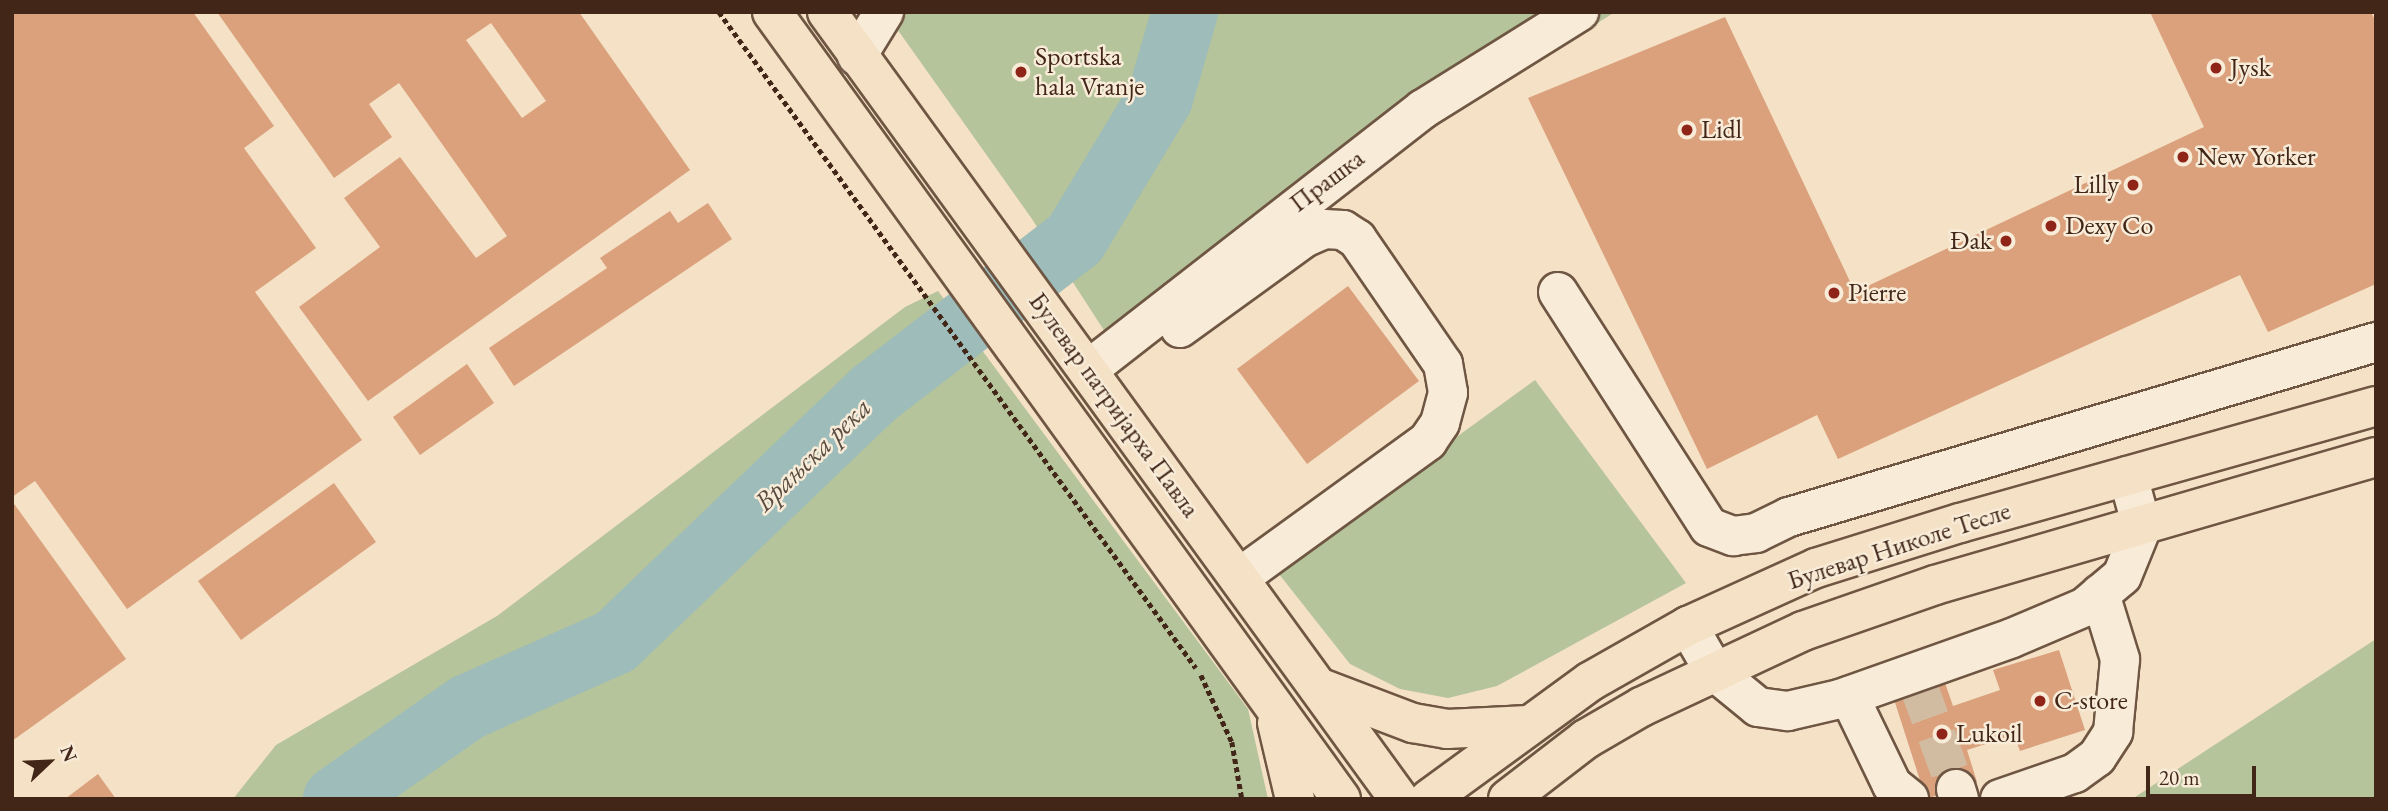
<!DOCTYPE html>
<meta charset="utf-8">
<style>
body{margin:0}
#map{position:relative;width:2388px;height:811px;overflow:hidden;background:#f5e1c5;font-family:"EB Garamond",serif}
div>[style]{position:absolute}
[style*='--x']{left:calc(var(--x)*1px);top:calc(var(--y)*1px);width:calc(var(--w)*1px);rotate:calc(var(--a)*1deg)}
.green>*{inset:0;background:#b5c49a}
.river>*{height:66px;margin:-33px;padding:0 33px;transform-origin:33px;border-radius:33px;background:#9dbcba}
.building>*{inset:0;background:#daa17c}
.minor-tunnel>*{height:38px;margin-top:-19px;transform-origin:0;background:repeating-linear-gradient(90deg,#d1bca2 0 38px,transparent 0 57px)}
.path>*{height:4.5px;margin-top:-2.25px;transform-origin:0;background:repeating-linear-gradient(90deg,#422718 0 5px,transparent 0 8.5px)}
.roads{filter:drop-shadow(2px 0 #6f5643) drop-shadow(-2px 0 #6f5643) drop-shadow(0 2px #6f5643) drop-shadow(0 -2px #6f5643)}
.minor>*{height:38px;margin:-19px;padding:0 19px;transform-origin:19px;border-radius:19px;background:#f8ecd9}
.major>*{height:38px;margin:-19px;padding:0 19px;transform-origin:19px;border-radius:19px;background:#f5e1c5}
.dots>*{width:19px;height:19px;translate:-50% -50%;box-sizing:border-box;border:4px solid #f8ecd9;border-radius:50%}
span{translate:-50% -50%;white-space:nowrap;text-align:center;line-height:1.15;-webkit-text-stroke:5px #f8ecd9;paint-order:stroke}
.poi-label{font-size:26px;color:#422718}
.left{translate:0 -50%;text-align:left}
.right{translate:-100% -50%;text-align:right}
.street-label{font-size:26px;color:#422718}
.water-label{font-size:28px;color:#594c40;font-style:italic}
.frame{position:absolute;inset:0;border:14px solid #422718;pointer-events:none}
.north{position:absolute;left:14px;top:727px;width:70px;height:70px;-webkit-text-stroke:5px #f8ecd9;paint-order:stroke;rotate:67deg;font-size:19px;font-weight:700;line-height:28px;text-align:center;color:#422718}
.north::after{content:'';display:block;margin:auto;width:24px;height:32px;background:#422718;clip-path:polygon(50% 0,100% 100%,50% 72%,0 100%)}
.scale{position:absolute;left:2146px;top:766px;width:110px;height:32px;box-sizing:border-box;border:4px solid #422718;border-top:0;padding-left:9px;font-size:21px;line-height:24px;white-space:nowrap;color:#422718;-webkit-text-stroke:5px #f8ecd9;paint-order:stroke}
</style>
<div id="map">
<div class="green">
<div style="clip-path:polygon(885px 12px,1615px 12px,1343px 183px,1118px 352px,1032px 219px)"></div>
<div style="clip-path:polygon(938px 291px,1248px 709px,1268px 799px,233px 799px,276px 745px,497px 616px,905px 307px)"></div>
<div style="clip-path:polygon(1535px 380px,1686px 583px,1497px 686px,1448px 698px,1400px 689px,1350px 664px,1275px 569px)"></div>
<div style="clip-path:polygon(2376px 639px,2376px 799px,2132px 799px)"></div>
</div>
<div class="river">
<div style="--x:336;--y:799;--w:161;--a:-34.9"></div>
<div style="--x:468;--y:707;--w:161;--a:-23.9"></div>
<div style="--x:615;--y:642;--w:360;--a:-43.8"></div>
<div style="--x:875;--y:393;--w:252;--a:-37.6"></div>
<div style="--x:1075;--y:239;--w:165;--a:-58.9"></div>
<div style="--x:1160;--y:98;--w:90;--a:-73.8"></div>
</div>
<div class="building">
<div style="clip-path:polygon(12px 12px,193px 12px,274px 126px,244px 148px,316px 248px,255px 292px,362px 440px,127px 609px,35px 481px,12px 497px)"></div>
<div style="clip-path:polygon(evenodd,217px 12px,579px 12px,690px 170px,368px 401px,299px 307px,380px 247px,344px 198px,400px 157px,476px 258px,507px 236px,399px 83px,369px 104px,392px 137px,334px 178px,217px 12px,491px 23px,546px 101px,522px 118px,466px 40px,491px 23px)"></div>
<div style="clip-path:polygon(2150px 12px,2371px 12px,2376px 22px,2376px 284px,2268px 332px,2240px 275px,1838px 459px,1817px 415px,1707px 469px,1528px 98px,1725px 17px,1855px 292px,2204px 127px)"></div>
<div style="clip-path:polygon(708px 203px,732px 239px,514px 386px,489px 348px,607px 268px,600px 258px,670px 211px,678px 223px)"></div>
<div style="clip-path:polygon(1348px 286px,1419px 381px,1307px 464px,1237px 369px)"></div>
<div style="clip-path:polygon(467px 364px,494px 403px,420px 455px,393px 417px)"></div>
<div style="clip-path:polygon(334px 483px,376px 542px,241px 640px,198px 581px)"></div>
<div style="clip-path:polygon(12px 501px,126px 659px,12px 741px)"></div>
<div style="clip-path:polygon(2059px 650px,2085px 730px,2020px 751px,2014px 735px,1967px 750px,1977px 782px,1926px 799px,1891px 690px,1942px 674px,1953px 706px,2000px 690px,1993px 670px)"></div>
<div style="clip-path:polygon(98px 774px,116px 799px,65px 799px)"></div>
</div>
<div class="minor-tunnel">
<div style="--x:1917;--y:682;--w:114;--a:70"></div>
</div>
<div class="path">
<div style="--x:719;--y:12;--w:811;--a:53.98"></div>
<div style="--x:1201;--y:675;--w:74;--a:65.2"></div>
<div style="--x:1232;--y:742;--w:58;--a:80"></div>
</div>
<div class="roads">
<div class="minor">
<div style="--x:857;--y:56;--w:52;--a:-58.5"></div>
<div style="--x:1558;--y:292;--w:279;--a:57.3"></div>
<div style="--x:1709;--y:527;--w:26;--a:21"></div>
<div style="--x:1733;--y:536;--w:23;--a:-7"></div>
<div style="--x:1756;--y:533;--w:37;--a:-26"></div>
<div style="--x:1789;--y:517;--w:613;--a:-16.6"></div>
<div style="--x:1180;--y:328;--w:153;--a:-36"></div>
<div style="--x:1304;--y:238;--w:22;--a:-24"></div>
<div style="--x:1324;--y:229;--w:19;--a:3"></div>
<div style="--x:1343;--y:230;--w:17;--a:33"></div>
<div style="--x:1357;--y:239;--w:152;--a:55.5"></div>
<div style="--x:1443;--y:364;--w:29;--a:80"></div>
<div style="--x:1448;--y:393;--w:31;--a:105"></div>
<div style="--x:1440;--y:423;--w:22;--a:124"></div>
<div style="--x:1428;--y:441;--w:233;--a:144.1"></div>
<div style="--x:1089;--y:369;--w:423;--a:-37.9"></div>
<div style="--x:1423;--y:109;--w:184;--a:-31.9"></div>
<div style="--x:1688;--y:626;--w:52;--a:60"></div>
<div style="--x:1714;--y:671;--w:57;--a:39.3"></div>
<div style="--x:1758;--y:707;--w:30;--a:8"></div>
<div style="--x:1788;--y:711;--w:53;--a:-13"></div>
<div style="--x:1840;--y:699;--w:182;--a:-19.5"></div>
<div style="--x:2012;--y:638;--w:79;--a:-23"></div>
<div style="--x:2085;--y:607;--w:48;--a:-40"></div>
<div style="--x:2122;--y:576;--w:53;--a:-67.8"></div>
<div style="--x:2142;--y:527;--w:53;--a:-105.4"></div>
<div style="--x:1849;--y:696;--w:99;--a:64.2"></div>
<div style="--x:1892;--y:785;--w:22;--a:39"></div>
<div style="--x:1956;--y:789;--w:10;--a:73"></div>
<div style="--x:2000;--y:799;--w:79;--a:-19.1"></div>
<div style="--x:2075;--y:773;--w:27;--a:-36"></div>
<div style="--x:2097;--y:757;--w:30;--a:-57"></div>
<div style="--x:2113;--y:732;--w:73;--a:-84.5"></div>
<div style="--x:2120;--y:659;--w:68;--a:-107.1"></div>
</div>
<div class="major">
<div style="--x:772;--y:12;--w:971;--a:54.13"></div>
<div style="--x:827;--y:12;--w:973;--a:53.99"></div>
<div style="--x:1318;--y:687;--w:102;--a:20.8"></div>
<div style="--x:1413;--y:723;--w:35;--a:10"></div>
<div style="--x:1447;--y:729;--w:81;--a:-2.8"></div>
<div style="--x:1277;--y:723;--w:78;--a:76.7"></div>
<div style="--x:1429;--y:799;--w:200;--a:-36.1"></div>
<div style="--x:1591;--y:681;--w:112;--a:-29.6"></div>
<div style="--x:1688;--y:626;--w:141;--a:-24.4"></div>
<div style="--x:1816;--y:568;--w:151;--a:-17.4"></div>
<div style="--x:1960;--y:523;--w:432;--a:-15.7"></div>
<div style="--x:1508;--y:799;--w:98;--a:-37.6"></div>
<div style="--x:1586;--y:739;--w:64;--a:-30.2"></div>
<div style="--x:1641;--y:707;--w:179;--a:-25.1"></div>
<div style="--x:1803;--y:631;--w:140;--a:-19.2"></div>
<div style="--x:1935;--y:585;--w:459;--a:-16.2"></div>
</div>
</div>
<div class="dots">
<div style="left:2216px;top:68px;background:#8f2418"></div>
<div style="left:1021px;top:72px;background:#8f2418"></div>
<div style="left:1687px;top:130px;background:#8f2418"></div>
<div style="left:2183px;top:157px;background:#8f2418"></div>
<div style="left:2133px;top:185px;background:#8f2418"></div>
<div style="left:2051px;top:226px;background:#8f2418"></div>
<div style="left:2006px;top:241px;background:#8f2418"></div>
<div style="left:1834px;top:293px;background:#8f2418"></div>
<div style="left:2040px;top:701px;background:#8f2418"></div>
<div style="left:1942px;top:734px;background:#8f2418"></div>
</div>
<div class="poi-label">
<span class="left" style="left:1035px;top:72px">Sportska<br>hala Vranje</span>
<span class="left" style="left:2230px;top:68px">Jysk</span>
<span class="left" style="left:1701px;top:130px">Lidl</span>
<span class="left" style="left:2197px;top:157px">New Yorker</span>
<span class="right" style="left:2119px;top:185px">Lilly</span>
<span class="left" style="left:2065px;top:226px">Dexy Co</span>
<span class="right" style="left:1992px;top:241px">Đak</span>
<span class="left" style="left:1848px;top:293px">Pierre</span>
<span class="left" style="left:2054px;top:701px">C-store</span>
<span class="left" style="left:1956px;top:734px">Lukoil</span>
</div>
<div class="street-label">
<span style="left:1327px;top:181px;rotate:-37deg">Прашка</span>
<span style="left:1114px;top:405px;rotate:54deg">Булевар патријарха Павла</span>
<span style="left:1899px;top:546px;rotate:-18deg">Булевар Николе Тесле</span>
</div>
<div class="water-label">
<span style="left:812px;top:454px;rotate:-44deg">Врањска река</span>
</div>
<div class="frame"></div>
<div class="north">N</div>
<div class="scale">20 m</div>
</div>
